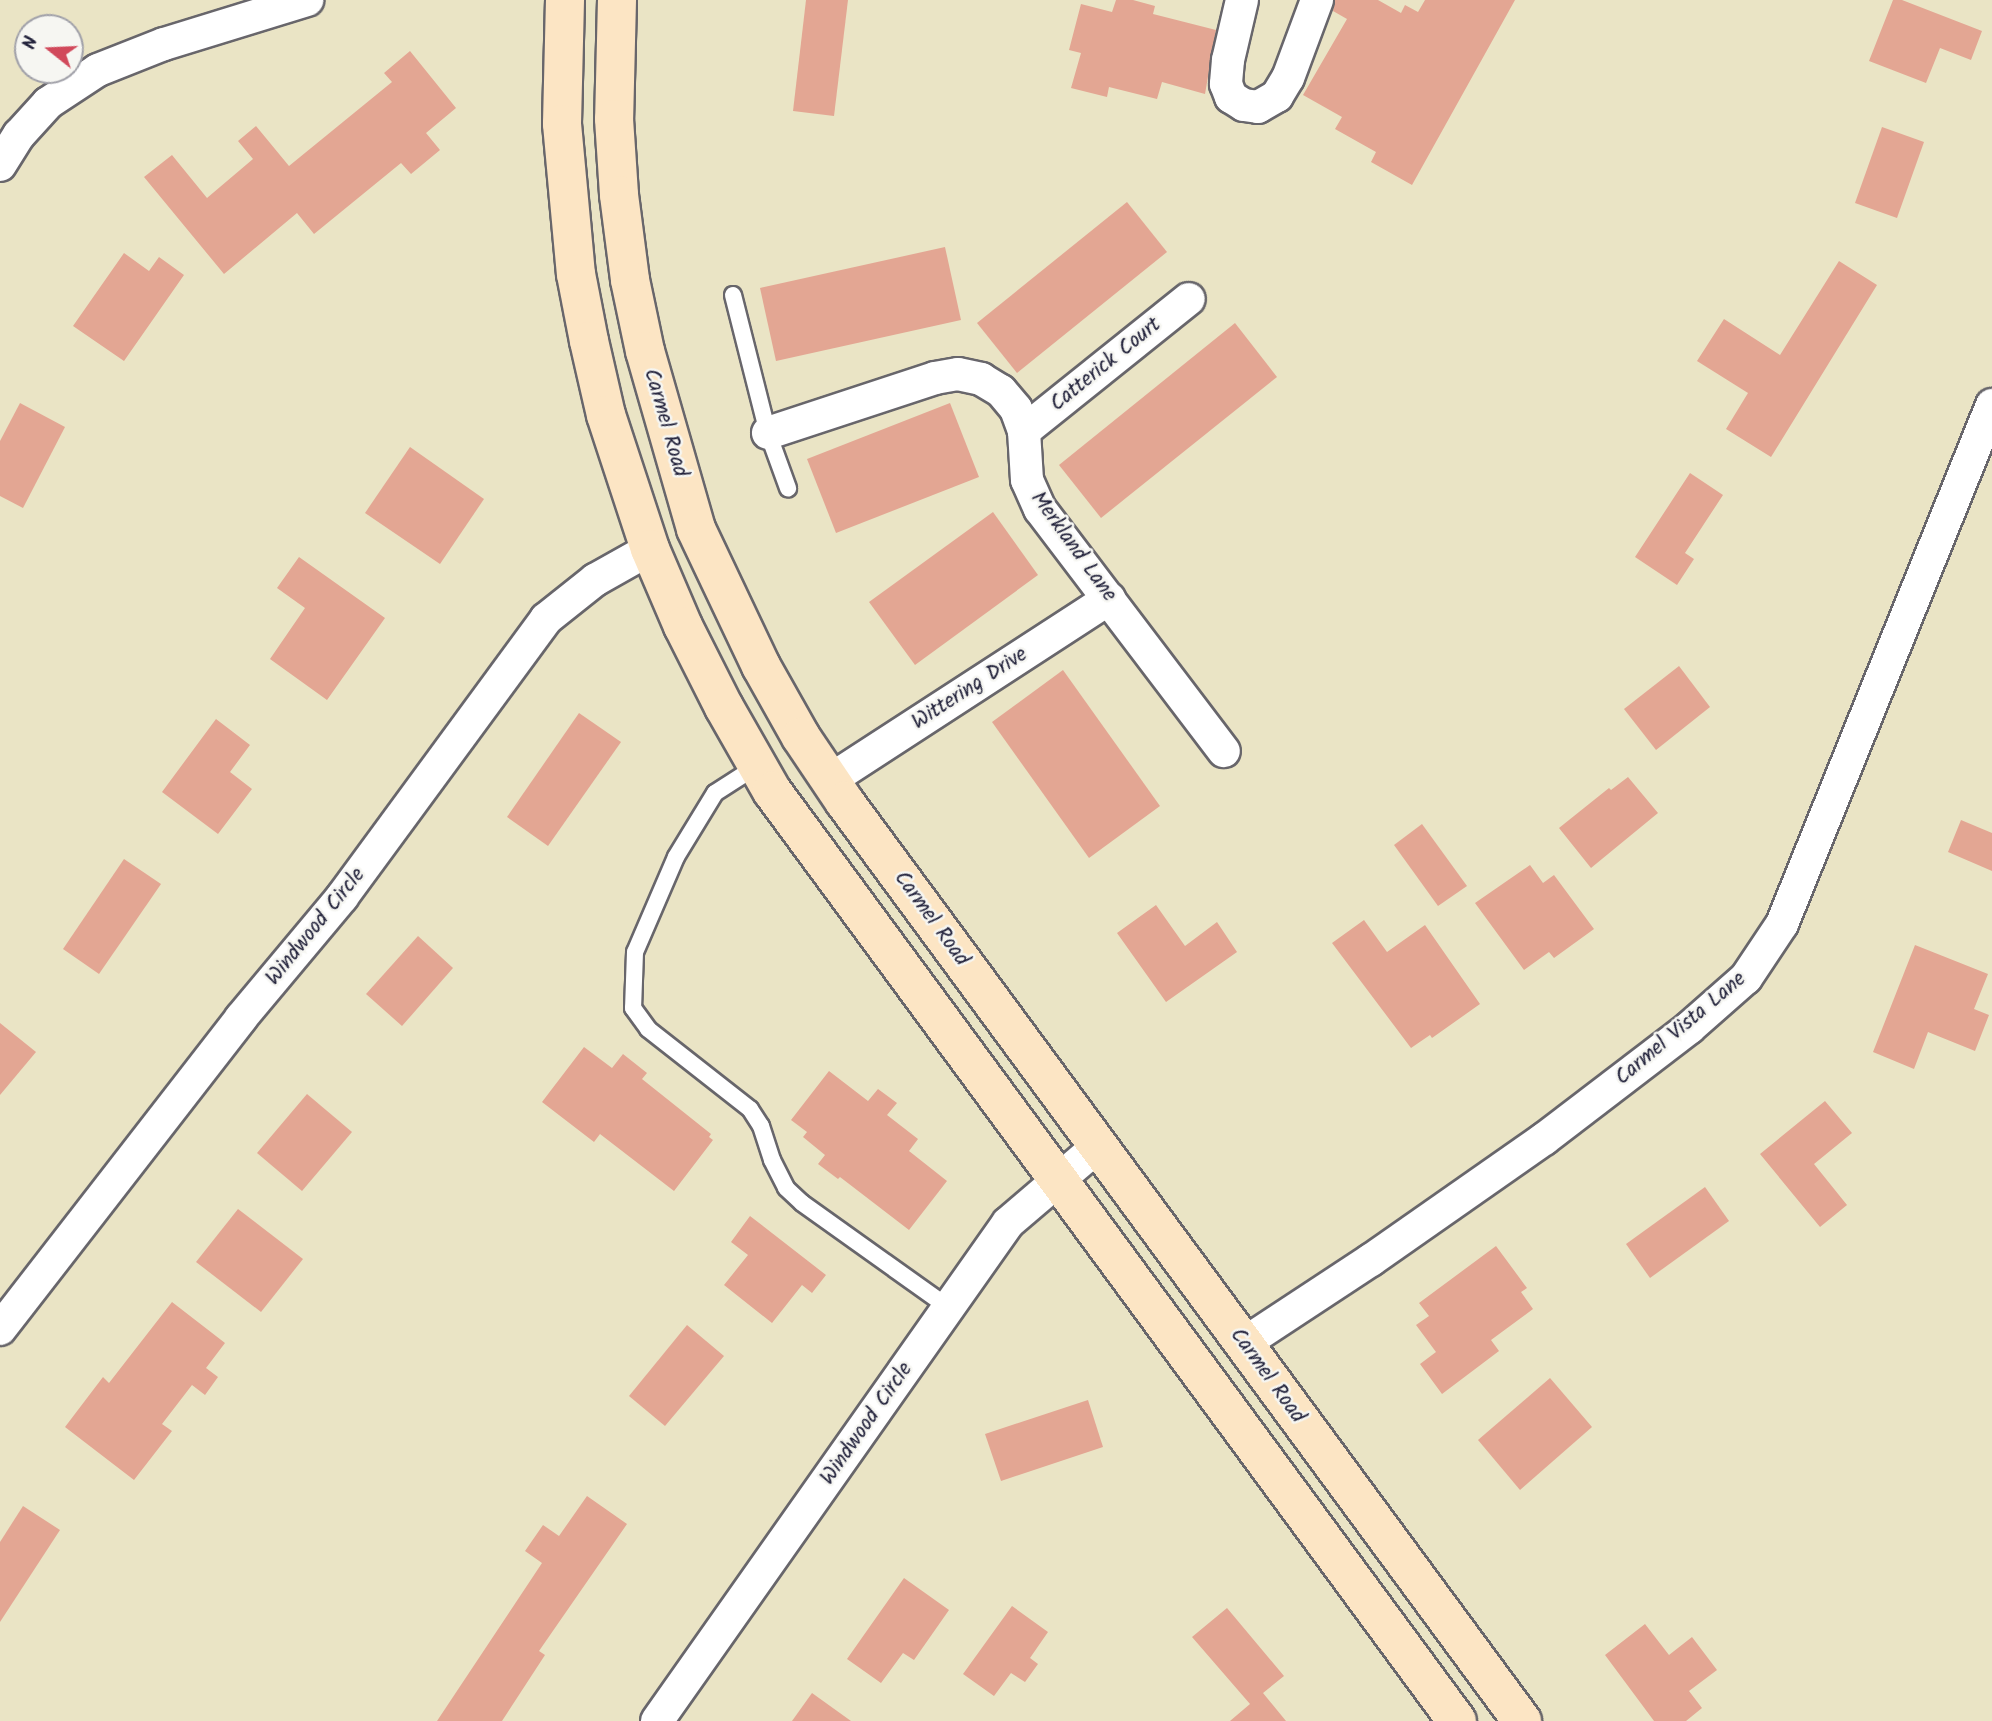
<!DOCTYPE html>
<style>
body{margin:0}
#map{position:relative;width:1992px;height:1721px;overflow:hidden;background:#eae4c5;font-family:Kalam,sans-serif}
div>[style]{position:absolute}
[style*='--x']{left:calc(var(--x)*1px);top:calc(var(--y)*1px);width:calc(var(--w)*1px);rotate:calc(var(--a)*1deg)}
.building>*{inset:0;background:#e3a693}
.roads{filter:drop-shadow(2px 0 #68666b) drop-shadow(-2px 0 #68666b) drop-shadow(0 2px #68666b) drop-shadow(0 -2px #68666b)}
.lane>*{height:16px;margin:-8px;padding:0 8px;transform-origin:8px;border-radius:8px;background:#fff}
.street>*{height:32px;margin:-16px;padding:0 16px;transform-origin:16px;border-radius:16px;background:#fff}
.secondary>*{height:38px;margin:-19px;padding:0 19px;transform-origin:19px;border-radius:19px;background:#fce5c4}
span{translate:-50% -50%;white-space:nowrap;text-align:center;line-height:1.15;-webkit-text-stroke:5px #f6f6f2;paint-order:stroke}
.street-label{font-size:21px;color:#22223b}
.north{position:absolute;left:14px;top:14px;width:70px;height:70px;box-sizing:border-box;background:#f6f6f2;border:2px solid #a1a1a9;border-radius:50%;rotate:288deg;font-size:19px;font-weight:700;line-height:28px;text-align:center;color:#22223b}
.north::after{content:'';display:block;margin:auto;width:24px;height:32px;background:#d1495b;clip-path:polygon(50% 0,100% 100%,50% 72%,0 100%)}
</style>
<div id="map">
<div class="building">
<div style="clip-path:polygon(806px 0,848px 0,834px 116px,793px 111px)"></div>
<div style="clip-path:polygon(1116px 0,1133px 0,1155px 6px,1153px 14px,1216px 30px,1205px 94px,1162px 82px,1157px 99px,1109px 87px,1107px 97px,1071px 88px,1081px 53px,1069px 50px,1081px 4px,1112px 12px)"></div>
<div style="clip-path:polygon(1335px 0,1378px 0,1401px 13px,1405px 5px,1418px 12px,1425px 0,1515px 0,1412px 185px,1371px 162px,1376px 152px,1335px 129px,1342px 117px,1303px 95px,1347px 19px,1333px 11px)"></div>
<div style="clip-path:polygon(1893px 0,1902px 0,1982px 31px,1971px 60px,1940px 48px,1926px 83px,1869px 61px)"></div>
<div style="clip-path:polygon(410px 51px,456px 108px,426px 133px,440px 150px,411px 174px,401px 163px,314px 234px,297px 213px,224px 274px,144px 177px,172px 155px,207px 198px,253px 159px,238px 141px,256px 126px,289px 166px,392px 82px,384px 73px)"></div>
<div style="clip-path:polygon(1882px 127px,1924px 142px,1897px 218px,1855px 203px)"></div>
<div style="clip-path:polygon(1127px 202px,1167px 252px,1017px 373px,977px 323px)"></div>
<div style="clip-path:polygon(945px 247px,961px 320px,776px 361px,760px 288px)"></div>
<div style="clip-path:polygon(124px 253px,149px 271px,159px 257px,184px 275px,124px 361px,73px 326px)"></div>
<div style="clip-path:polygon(1839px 261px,1877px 285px,1771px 457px,1726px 429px,1748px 393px,1697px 361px,1724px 319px,1780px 355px)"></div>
<div style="clip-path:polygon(1235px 323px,1277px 377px,1101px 518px,1059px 465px)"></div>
<div style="clip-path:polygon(20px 403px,65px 427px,23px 508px,0 496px,0 441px)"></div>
<div style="clip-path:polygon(950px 403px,979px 477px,836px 533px,807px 459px)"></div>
<div style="clip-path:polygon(410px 447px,484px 499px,440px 564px,365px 513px)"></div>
<div style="clip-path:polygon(1690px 473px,1723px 495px,1685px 553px,1694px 559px,1677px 585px,1635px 557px)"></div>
<div style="clip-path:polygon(993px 512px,1038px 575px,915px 665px,869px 602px)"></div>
<div style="clip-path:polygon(299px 557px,385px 618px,327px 700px,270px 659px,305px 608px,277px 588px)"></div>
<div style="clip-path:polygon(1679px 666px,1710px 707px,1656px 750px,1624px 709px)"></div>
<div style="clip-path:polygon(1063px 670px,1160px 806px,1089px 858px,992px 722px)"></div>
<div style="clip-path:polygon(579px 713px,621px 742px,548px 846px,507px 817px)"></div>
<div style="clip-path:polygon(216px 719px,250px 745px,230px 772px,252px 789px,218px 834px,162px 792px)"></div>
<div style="clip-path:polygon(1628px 777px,1658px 813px,1591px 868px,1559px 828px,1609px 788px,1611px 790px)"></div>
<div style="clip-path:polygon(1961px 820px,1992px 833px,1992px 871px,1948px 852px)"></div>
<div style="clip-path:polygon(1422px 824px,1467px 886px,1438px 906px,1394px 845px)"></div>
<div style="clip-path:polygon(124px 859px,161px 884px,99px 974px,63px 949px)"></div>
<div style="clip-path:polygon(1530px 865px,1543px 883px,1554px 875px,1594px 929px,1554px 958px,1549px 952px,1524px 970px,1475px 903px)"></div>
<div style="clip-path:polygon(1156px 905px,1185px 946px,1217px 922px,1237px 952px,1166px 1002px,1117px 933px)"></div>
<div style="clip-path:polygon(1364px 920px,1387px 952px,1425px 925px,1480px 1004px,1432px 1038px,1430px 1035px,1411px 1048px,1332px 943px)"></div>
<div style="clip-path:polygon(418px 936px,453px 968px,402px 1026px,366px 994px)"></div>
<div style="clip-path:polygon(1915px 945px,1988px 974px,1974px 1009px,1989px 1015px,1975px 1051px,1928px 1032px,1914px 1069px,1873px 1052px)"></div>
<div style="clip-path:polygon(0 1023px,36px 1052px,0 1095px)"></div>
<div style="clip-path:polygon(584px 1047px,612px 1068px,623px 1054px,647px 1073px,642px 1079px,711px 1134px,709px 1137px,713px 1140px,674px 1191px,600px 1134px,594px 1142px,542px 1102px)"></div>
<div style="clip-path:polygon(829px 1071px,868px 1101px,878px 1089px,897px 1103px,887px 1115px,918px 1139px,909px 1151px,947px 1181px,909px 1230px,840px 1177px,838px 1179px,818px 1164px,825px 1155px,803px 1137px,807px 1132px,791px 1120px)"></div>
<div style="clip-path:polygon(307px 1094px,352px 1132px,302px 1191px,257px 1153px)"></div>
<div style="clip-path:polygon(1825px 1101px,1852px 1133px,1814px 1164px,1847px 1205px,1820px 1227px,1760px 1154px)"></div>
<div style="clip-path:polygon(1705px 1187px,1729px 1221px,1650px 1278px,1626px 1244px)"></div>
<div style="clip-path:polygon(238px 1209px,303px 1259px,261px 1312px,196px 1262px)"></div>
<div style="clip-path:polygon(750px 1216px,826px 1275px,812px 1293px,802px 1285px,772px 1323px,724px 1285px,748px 1255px,731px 1242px)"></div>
<div style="clip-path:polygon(1496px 1246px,1527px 1288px,1521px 1292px,1533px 1309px,1491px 1340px,1499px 1351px,1442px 1394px,1420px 1364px,1436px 1352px,1416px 1325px,1429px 1316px,1419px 1303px)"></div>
<div style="clip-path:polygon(172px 1302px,225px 1343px,206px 1368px,218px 1377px,205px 1395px,192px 1385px,162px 1424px,172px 1431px,134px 1480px,65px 1427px,103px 1377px,109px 1383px)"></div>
<div style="clip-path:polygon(687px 1325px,724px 1356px,665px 1426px,629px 1396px)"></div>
<div style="clip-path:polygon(1550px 1378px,1592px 1427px,1520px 1490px,1478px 1440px)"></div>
<div style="clip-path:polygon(1088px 1400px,1103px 1447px,1001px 1481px,985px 1434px)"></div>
<div style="clip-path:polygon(587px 1496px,627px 1524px,539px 1651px,545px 1655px,502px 1721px,437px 1721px,542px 1563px,525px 1551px,543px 1525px,559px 1536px)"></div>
<div style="clip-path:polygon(23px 1506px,60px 1530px,0 1622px,0 1542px)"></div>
<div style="clip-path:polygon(904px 1578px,949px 1610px,914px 1660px,903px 1653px,881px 1683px,847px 1659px)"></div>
<div style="clip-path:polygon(1012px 1606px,1048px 1632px,1030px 1658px,1038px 1664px,1025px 1682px,1011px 1673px,994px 1696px,963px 1674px)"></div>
<div style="clip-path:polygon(1227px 1608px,1284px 1676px,1263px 1693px,1286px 1721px,1230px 1721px,1250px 1704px,1192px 1637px)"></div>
<div style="clip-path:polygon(1645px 1624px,1669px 1655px,1692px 1637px,1717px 1670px,1689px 1691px,1702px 1708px,1686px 1721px,1654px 1721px,1605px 1655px)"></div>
<div style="clip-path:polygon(812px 1693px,851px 1721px,792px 1721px)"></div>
</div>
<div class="roads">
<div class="lane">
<div style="--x:733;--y:295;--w:142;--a:75.8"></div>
<div style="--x:768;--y:433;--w:59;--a:70"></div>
<div style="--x:757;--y:766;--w:50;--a:147.3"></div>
<div style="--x:715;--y:793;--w:75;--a:121.4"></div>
<div style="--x:676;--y:857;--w:103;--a:113.3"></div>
<div style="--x:635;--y:952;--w:56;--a:92"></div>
<div style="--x:633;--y:1008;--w:26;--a:54"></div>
<div style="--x:648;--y:1029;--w:130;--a:38.1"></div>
<div style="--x:750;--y:1109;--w:20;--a:57"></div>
<div style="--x:761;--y:1126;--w:36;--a:72"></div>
<div style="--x:772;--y:1160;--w:31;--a:63"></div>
<div style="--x:786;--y:1188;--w:22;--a:43"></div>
<div style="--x:802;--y:1203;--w:181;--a:35.5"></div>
</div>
<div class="street">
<div style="--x:1242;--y:0;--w:62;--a:103.1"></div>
<div style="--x:1228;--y:60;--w:24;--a:95"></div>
<div style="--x:1226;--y:84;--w:14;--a:69"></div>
<div style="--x:1231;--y:97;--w:15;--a:32"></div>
<div style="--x:1244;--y:105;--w:14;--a:8"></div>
<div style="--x:1258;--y:107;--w:22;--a:-30"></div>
<div style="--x:1277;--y:96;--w:21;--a:-59"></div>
<div style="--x:1288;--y:78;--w:83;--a:-69.6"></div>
<div style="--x:0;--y:165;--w:36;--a:-58"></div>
<div style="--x:19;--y:135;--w:43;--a:-47.8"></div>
<div style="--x:48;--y:103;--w:60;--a:-33.4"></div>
<div style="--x:98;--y:70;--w:71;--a:-21.5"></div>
<div style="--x:164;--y:44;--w:150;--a:-17.1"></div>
<div style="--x:1024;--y:431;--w:211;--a:-38.7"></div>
<div style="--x:768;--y:433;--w:176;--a:-18.2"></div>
<div style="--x:935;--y:378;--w:23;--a:-10"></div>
<div style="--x:958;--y:374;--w:24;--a:12"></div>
<div style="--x:981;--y:379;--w:23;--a:31"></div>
<div style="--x:1001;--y:391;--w:23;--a:50"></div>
<div style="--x:1016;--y:409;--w:23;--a:70"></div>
<div style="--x:1024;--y:431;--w:49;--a:86.5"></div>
<div style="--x:1027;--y:480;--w:32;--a:66"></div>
<div style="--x:1040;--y:509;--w:304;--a:52.8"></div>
<div style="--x:830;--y:780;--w:333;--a:-33"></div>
<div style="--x:0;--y:1329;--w:393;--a:-52.2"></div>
<div style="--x:241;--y:1018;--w:158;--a:-50.1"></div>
<div style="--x:342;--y:897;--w:345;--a:-53.7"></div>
<div style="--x:546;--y:619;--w:63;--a:-38.5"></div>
<div style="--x:595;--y:580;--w:63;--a:-29.4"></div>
<div style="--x:1243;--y:1344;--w:153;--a:-33.3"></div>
<div style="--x:1371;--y:1260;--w:211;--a:-35"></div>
<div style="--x:1544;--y:1139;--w:183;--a:-37.4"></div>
<div style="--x:1689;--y:1028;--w:76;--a:-41.3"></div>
<div style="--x:1746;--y:978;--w:65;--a:-56.3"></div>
<div style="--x:1782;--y:924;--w:560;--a:-67.97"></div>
<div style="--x:657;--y:1721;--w:609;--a:-54.82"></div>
<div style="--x:1008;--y:1223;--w:118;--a:-40.5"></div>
</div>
<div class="secondary">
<div style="--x:565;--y:0;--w:124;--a:91.4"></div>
<div style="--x:562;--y:124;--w:151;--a:84.7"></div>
<div style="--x:576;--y:274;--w:68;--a:79"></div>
<div style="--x:589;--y:341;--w:76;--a:77.1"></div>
<div style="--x:606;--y:415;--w:141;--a:71.8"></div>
<div style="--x:650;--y:549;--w:84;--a:66.8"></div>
<div style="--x:683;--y:626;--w:91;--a:63.2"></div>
<div style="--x:724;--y:707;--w:97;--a:60.3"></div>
<div style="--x:772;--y:791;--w:1155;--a:53.63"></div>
<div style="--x:617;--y:0;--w:119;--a:91.4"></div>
<div style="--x:614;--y:119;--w:76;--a:86.2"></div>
<div style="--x:619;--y:195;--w:86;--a:82.6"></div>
<div style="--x:630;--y:280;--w:73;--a:78.1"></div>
<div style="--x:645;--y:351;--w:185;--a:74"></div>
<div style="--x:696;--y:529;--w:152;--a:64.6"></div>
<div style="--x:761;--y:666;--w:81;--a:60.6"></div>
<div style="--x:801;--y:737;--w:77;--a:56.1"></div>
<div style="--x:844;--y:801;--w:1143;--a:53.61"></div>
</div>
</div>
<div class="street-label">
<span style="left:1106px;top:365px;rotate:-39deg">Catterick Court</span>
<span style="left:665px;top:423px;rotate:74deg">Carmel Road</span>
<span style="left:1073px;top:547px;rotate:54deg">Merkland Lane</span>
<span style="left:970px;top:689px;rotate:-33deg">Wittering Drive</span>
<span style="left:931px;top:919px;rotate:54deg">Carmel Road</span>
<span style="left:316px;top:927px;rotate:-51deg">Windwood Circle</span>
<span style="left:1681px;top:1029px;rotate:-40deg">Carmel Vista Lane</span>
<span style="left:1267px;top:1376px;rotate:54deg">Carmel Road</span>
<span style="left:867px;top:1424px;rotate:-55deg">Windwood Circle</span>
</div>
<div class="north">N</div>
</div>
